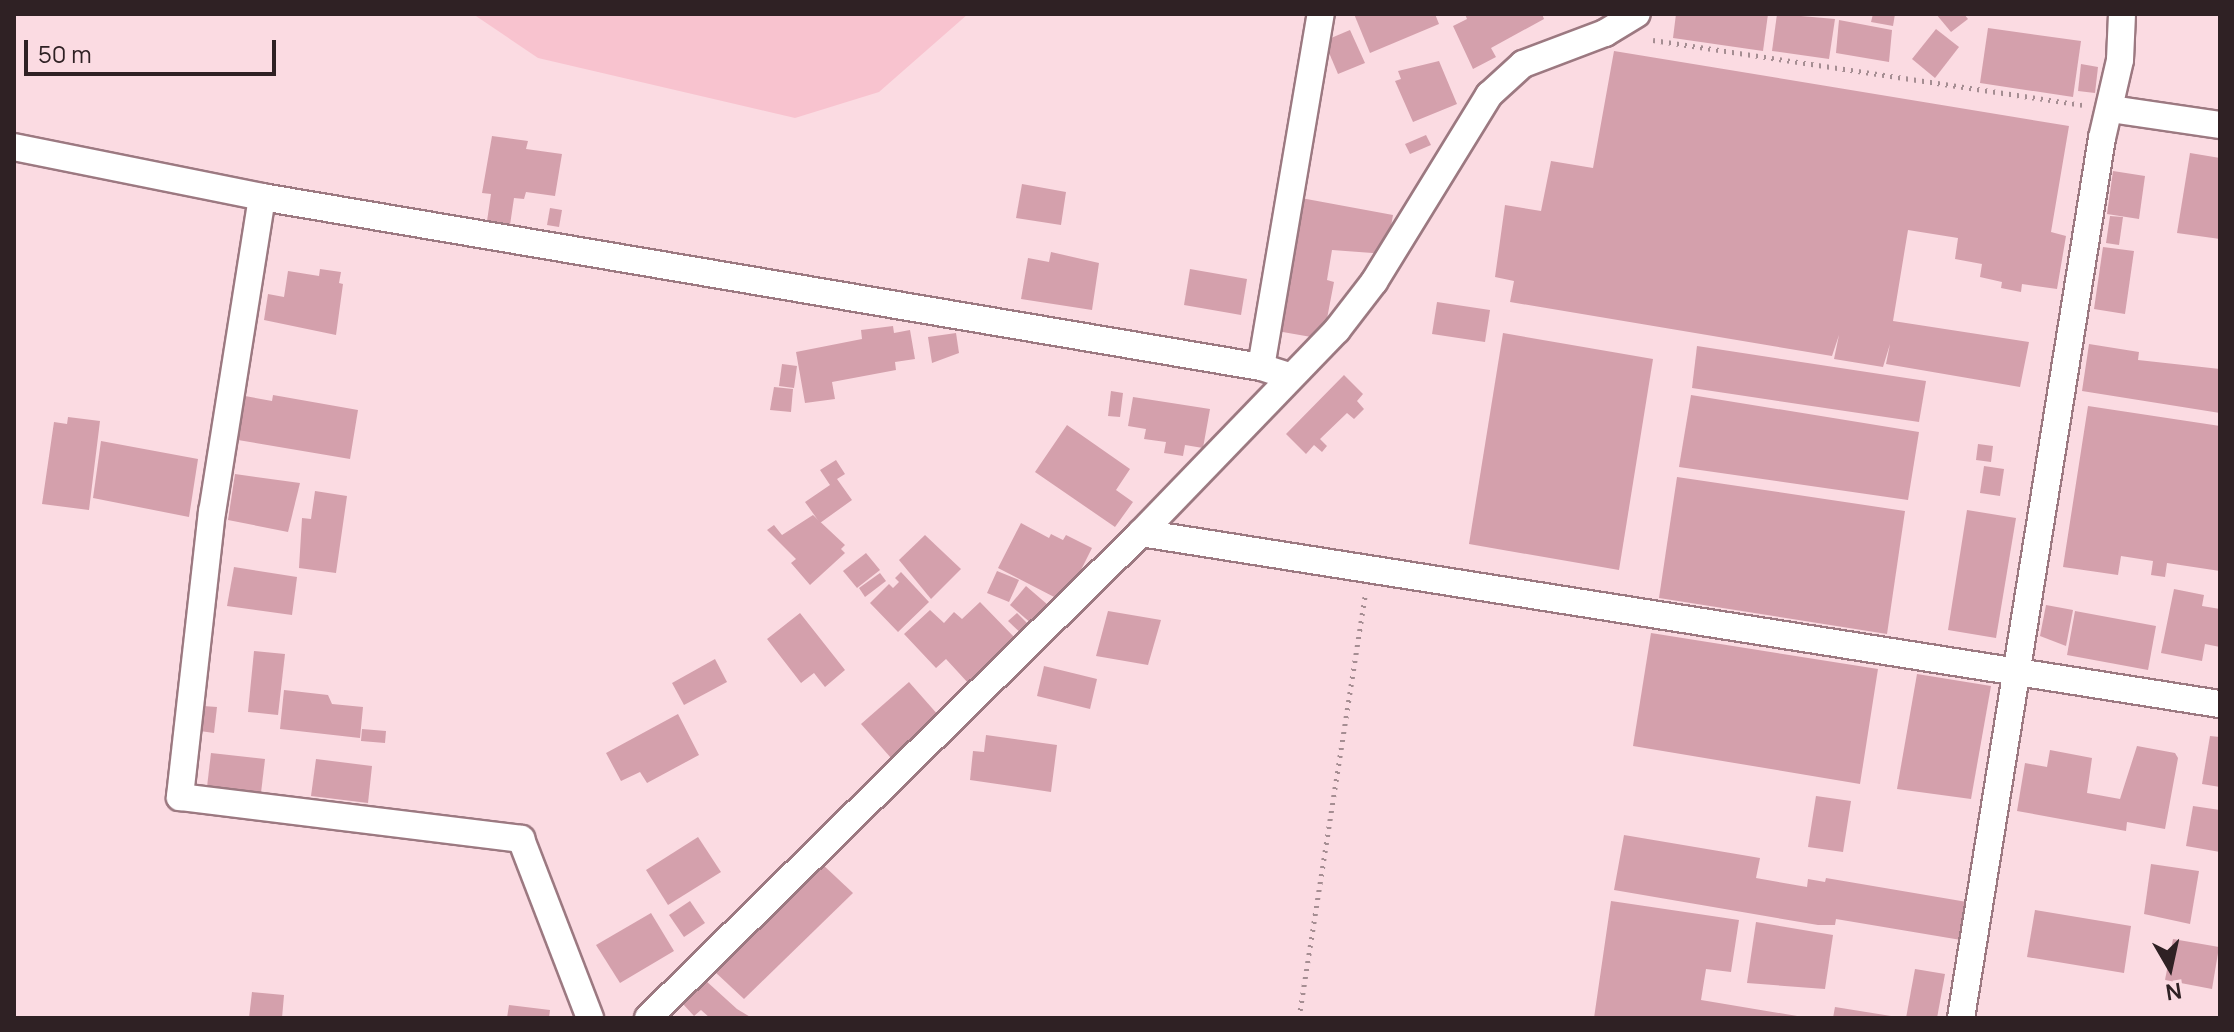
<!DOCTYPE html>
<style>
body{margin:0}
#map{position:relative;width:2234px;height:1032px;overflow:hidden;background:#fbdbe2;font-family:Manrope,sans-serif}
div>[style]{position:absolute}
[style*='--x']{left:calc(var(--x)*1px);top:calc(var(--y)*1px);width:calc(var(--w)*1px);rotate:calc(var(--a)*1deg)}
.green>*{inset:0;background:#f8c3cf}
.building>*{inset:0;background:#d4a0ac}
.path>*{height:5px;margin-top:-2.5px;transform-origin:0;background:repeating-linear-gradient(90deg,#a58d92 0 2px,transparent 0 8px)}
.roads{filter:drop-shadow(2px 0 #9c7981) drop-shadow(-2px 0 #9c7981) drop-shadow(0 2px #9c7981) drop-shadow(0 -2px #9c7981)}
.street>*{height:26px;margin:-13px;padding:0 13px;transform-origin:13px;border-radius:13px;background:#fff}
span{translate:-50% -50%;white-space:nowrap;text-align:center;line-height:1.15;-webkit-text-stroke:6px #fbdbe2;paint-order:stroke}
.frame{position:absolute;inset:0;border:16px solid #2f2124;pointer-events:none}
.north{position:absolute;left:2130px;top:928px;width:80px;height:80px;-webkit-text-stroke:6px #fbdbe2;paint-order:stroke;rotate:171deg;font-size:22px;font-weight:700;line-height:32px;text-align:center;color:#2f2124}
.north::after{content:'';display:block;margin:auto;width:28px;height:36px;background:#2f2124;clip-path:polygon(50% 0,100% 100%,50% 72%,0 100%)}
.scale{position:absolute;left:24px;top:40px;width:252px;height:36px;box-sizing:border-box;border:4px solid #2f2124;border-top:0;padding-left:10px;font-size:24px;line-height:28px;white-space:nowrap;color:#2f2124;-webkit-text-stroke:6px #fbdbe2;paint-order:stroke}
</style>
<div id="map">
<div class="green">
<div style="clip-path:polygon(473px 14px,968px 14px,879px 92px,795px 118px,538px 58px)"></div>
</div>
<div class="building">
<div style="clip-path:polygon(1354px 14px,1435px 14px,1439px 24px,1370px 53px)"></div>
<div style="clip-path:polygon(1465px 14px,1542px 14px,1544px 19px,1491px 48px,1496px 57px,1473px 69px,1453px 26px,1467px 19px)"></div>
<div style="clip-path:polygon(1676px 14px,1768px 14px,1763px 51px,1673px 38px)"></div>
<div style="clip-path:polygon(1777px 14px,1835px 19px,1829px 59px,1772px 51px)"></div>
<div style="clip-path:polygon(1873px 14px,1895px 14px,1893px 26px,1871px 22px)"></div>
<div style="clip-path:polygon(1936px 14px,1964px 14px,1968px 19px,1951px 32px)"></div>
<div style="clip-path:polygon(1839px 20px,1892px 30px,1889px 62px,1836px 53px)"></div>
<div style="clip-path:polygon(1988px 28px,2081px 41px,2073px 97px,1980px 83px)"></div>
<div style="clip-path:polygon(1936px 29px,1959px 47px,1935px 78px,1912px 59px)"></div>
<div style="clip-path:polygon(1350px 30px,1365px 63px,1338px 74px,1324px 41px)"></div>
<div style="clip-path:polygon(1614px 51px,2069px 126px,2051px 232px,2066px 236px,2057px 289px,2022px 284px,2021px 292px,2001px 288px,2002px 282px,1980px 277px,1982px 264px,1955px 259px,1958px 238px,1908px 230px,1893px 321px,2029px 342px,2020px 387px,1886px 364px,1890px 344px,1883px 367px,1834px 359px,1839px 335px,1832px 356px,1510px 302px,1514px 281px,1495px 277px,1505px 205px,1541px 211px,1551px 161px,1593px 168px)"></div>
<div style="clip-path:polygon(1439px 61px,1457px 104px,1413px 122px,1395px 81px,1401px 79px,1398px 71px)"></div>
<div style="clip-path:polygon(2081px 64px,2098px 67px,2095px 93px,2078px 91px)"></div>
<div style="clip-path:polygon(1426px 135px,1431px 145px,1410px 154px,1405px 144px)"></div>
<div style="clip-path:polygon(492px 136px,528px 141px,526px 149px,562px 154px,555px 196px,526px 192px,524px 199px,514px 198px,510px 225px,487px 221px,491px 194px,482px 193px)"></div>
<div style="clip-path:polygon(2190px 153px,2220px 158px,2220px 239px,2177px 233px)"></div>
<div style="clip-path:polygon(2113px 171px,2145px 176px,2139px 219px,2107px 214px)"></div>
<div style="clip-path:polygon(1022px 184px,1066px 192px,1061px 225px,1016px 218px)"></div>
<div style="clip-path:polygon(1301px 198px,1393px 215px,1386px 254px,1332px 250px,1327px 280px,1334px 282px,1325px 329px,1319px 327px,1317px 338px,1277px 331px)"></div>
<div style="clip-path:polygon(550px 208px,562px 210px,559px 227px,547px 225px)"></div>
<div style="clip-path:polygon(2110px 216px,2123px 217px,2119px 245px,2106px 243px)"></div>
<div style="clip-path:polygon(2103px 247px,2134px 251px,2125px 314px,2094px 309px)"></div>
<div style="clip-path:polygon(1051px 252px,1099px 263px,1092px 310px,1021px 299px,1028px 258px,1049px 262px)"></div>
<div style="clip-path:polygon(320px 269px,341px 272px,339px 283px,343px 284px,336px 335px,264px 320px,268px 294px,284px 297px,288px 271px,319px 276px)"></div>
<div style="clip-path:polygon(1190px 269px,1247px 279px,1241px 315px,1184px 305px)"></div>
<div style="clip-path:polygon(1437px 302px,1490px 310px,1485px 342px,1432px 334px)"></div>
<div style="clip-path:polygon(893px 326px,894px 333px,910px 330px,915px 359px,895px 362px,896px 370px,832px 382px,835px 399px,805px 403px,796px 352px,862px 339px,861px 330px)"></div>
<div style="clip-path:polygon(956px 333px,959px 353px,932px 363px,928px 337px)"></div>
<div style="clip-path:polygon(1503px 333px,1653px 359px,1619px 570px,1469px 544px)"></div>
<div style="clip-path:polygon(2089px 344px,2139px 352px,2138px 360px,2220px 369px,2220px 413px,2082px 391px)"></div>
<div style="clip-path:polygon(1697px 346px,1926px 381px,1919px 422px,1692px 388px)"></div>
<div style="clip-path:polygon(782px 364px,797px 366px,794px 388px,779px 386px)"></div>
<div style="clip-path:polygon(1344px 375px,1363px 394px,1357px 401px,1364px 409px,1354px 419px,1347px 413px,1320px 439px,1327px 446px,1322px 452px,1314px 445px,1306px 454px,1286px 434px)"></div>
<div style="clip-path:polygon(774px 387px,793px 389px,791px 412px,770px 410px)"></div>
<div style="clip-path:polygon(1111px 391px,1123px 393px,1120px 417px,1108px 416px)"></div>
<div style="clip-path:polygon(273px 395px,358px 410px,350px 459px,238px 440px,245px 396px,272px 401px)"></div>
<div style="clip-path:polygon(1691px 395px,1919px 432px,1908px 500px,1679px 467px)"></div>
<div style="clip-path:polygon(1133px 397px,1210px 409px,1203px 448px,1185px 445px,1183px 456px,1164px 453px,1166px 442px,1144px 439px,1146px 429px,1128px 426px)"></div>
<div style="clip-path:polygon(2088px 406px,2220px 426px,2220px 571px,2167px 563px,2165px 577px,2151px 575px,2153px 561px,2121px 556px,2118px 575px,2063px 567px)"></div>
<div style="clip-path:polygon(68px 417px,100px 421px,89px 510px,42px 504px,54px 422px,67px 424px)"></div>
<div style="clip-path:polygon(1067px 425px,1130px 469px,1116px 490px,1133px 502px,1115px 527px,1035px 472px)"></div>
<div style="clip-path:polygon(101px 441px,198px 459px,189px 517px,93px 498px)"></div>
<div style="clip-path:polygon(1978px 444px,1993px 446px,1991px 462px,1976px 460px)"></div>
<div style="clip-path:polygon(836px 460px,845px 474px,837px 479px,852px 500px,820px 523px,805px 502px,830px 485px,820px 470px)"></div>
<div style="clip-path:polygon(1984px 466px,2004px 469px,2000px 496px,1980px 493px)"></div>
<div style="clip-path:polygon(235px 474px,300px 483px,288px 532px,228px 520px)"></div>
<div style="clip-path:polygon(1677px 477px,1905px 511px,1887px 634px,1659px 598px)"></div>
<div style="clip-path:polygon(315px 491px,347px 496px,336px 573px,299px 568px,302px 518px,311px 519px)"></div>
<div style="clip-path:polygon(1967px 510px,2016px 518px,1996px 638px,1948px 630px)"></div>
<div style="clip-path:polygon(813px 515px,845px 545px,841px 549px,845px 553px,810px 585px,791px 563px,796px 559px,767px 530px,774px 525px,782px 535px)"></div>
<div style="clip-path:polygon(1021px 523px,1049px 538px,1051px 534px,1063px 540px,1066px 535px,1092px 548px,1069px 594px,1063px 591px,1058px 599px,998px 568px)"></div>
<div style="clip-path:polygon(925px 535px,961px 569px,931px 599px,899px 560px)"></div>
<div style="clip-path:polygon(866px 553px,880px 570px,857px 588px,843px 571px)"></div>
<div style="clip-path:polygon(234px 567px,297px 577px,292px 615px,227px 606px)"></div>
<div style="clip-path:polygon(997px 571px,1019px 580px,1009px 602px,987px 593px)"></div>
<div style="clip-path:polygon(901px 572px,929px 602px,898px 632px,870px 603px,889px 584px,893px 588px,899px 582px,895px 578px)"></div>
<div style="clip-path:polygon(880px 573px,886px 581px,865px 597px,859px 588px)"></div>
<div style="clip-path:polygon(1026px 586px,1048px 605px,1032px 624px,1010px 605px)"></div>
<div style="clip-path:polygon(2174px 589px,2204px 595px,2202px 606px,2220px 609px,2220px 647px,2205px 644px,2202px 661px,2161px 653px)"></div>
<div style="clip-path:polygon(980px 602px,1015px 638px,969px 684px,946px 659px,936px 668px,904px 634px,930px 610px,944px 623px,954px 612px,962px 619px)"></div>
<div style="clip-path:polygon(2046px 605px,2073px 610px,2066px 646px,2040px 636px)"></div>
<div style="clip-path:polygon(1108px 611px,1161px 620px,1148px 665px,1096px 656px)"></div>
<div style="clip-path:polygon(2075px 611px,2156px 626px,2148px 670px,2067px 655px)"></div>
<div style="clip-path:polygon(800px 613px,845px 670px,825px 687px,814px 673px,801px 683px,767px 639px)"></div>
<div style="clip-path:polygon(1017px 613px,1035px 631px,1027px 639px,1008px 621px)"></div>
<div style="clip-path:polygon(1651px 633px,1878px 669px,1860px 784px,1633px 746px)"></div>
<div style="clip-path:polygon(254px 651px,285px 654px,278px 715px,248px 712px)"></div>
<div style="clip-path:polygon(715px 659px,727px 682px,684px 705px,672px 683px)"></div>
<div style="clip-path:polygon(1044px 666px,1097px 679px,1090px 709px,1037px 696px)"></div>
<div style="clip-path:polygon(1917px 674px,1991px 686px,1971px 799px,1897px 789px)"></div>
<div style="clip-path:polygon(909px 682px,939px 716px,891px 758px,861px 724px)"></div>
<div style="clip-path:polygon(284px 690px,328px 695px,332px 704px,363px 707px,360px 738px,280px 729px)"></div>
<div style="clip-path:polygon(203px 706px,217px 707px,214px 733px,200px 731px)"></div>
<div style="clip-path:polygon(678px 714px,699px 755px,647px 783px,640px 772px,621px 781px,606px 753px)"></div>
<div style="clip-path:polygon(362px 729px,386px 731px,385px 743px,361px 741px)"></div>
<div style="clip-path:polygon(986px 735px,1057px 745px,1051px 792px,970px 780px,973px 751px,984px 752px)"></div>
<div style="clip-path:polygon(2210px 736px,2220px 737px,2220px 787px,2202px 784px)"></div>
<div style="clip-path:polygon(2137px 746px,2175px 753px,2178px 758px,2165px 829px,2127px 822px,2126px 831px,2017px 811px,2025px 763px,2047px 767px,2050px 750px,2092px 758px,2087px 793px,2120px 799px)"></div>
<div style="clip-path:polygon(211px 753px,265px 759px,261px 793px,207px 787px)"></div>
<div style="clip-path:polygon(316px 759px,372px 766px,368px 803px,311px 796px)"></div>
<div style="clip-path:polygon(1816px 796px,1851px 801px,1843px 852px,1808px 847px)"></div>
<div style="clip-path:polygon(2193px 806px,2220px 810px,2220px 852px,2186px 846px)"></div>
<div style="clip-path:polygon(1624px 835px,1760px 858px,1756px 878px,1807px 887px,1808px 879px,1825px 882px,1826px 878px,1967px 902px,1961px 940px,1836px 919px,1835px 925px,1818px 925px,1614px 890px)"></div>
<div style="clip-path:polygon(698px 837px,721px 872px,668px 905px,646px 870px)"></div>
<div style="clip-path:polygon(821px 863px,853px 893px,744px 999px,714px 971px)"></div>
<div style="clip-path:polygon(2151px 864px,2199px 871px,2190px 924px,2144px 914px)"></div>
<div style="clip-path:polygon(690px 901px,705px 923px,684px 937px,669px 915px)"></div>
<div style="clip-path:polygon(1611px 901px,1739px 920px,1731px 972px,1706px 969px,1701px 1000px,1809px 1018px,1594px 1018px)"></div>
<div style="clip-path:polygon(2035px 910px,2131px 926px,2124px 973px,2027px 957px)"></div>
<div style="clip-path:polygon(651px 913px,674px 951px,620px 983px,596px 945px)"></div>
<div style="clip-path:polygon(1756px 922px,1833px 935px,1825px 989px,1747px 983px)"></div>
<div style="clip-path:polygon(2173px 939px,2219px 947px,2212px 989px,2165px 980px)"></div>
<div style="clip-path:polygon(1915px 969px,1945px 974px,1937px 1018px,1906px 1018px)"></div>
<div style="clip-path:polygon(705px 980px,737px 1009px,752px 1018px,710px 1018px,701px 1010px,694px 1016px,683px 1004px)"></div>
<div style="clip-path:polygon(252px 992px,284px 995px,282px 1018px,249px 1018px)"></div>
<div style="clip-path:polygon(509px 1005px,550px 1010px,549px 1018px,507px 1018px)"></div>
<div style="clip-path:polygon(1835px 1007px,1891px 1016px,1891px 1018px,1833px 1018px)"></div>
</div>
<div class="path">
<div style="--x:1653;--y:40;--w:434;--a:8.6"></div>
<div style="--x:1299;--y:1018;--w:427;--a:-81.1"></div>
</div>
<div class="roads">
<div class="street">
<div style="--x:2111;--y:109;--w:110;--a:8.4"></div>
<div style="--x:14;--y:147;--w:253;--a:11.4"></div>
<div style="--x:262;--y:197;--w:1013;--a:9.66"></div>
<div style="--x:1261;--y:367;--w:28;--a:18"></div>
<div style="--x:262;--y:197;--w:318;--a:99"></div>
<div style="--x:212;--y:511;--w:288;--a:96.4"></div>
<div style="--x:180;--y:797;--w:344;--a:7"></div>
<div style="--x:521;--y:839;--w:192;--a:68.9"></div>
<div style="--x:1261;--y:367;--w:358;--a:-80.4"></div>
<div style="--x:1141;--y:533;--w:1092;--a:9.01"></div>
<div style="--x:648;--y:1018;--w:692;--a:-44.53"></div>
<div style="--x:1141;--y:533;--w:282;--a:-46"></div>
<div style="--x:1337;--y:330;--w:61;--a:-52.4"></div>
<div style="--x:1374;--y:282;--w:220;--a:-58.4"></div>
<div style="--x:1489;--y:95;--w:46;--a:-42.4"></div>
<div style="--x:1523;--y:64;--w:88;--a:-20.7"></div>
<div style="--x:1605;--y:33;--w:37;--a:-31"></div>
<div style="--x:1961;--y:1018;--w:891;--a:-80.9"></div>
<div style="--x:2102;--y:138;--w:80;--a:-77"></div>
<div style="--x:2120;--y:60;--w:46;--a:-87.5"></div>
</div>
</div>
<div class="frame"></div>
<div class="north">N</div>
<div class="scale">50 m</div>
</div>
